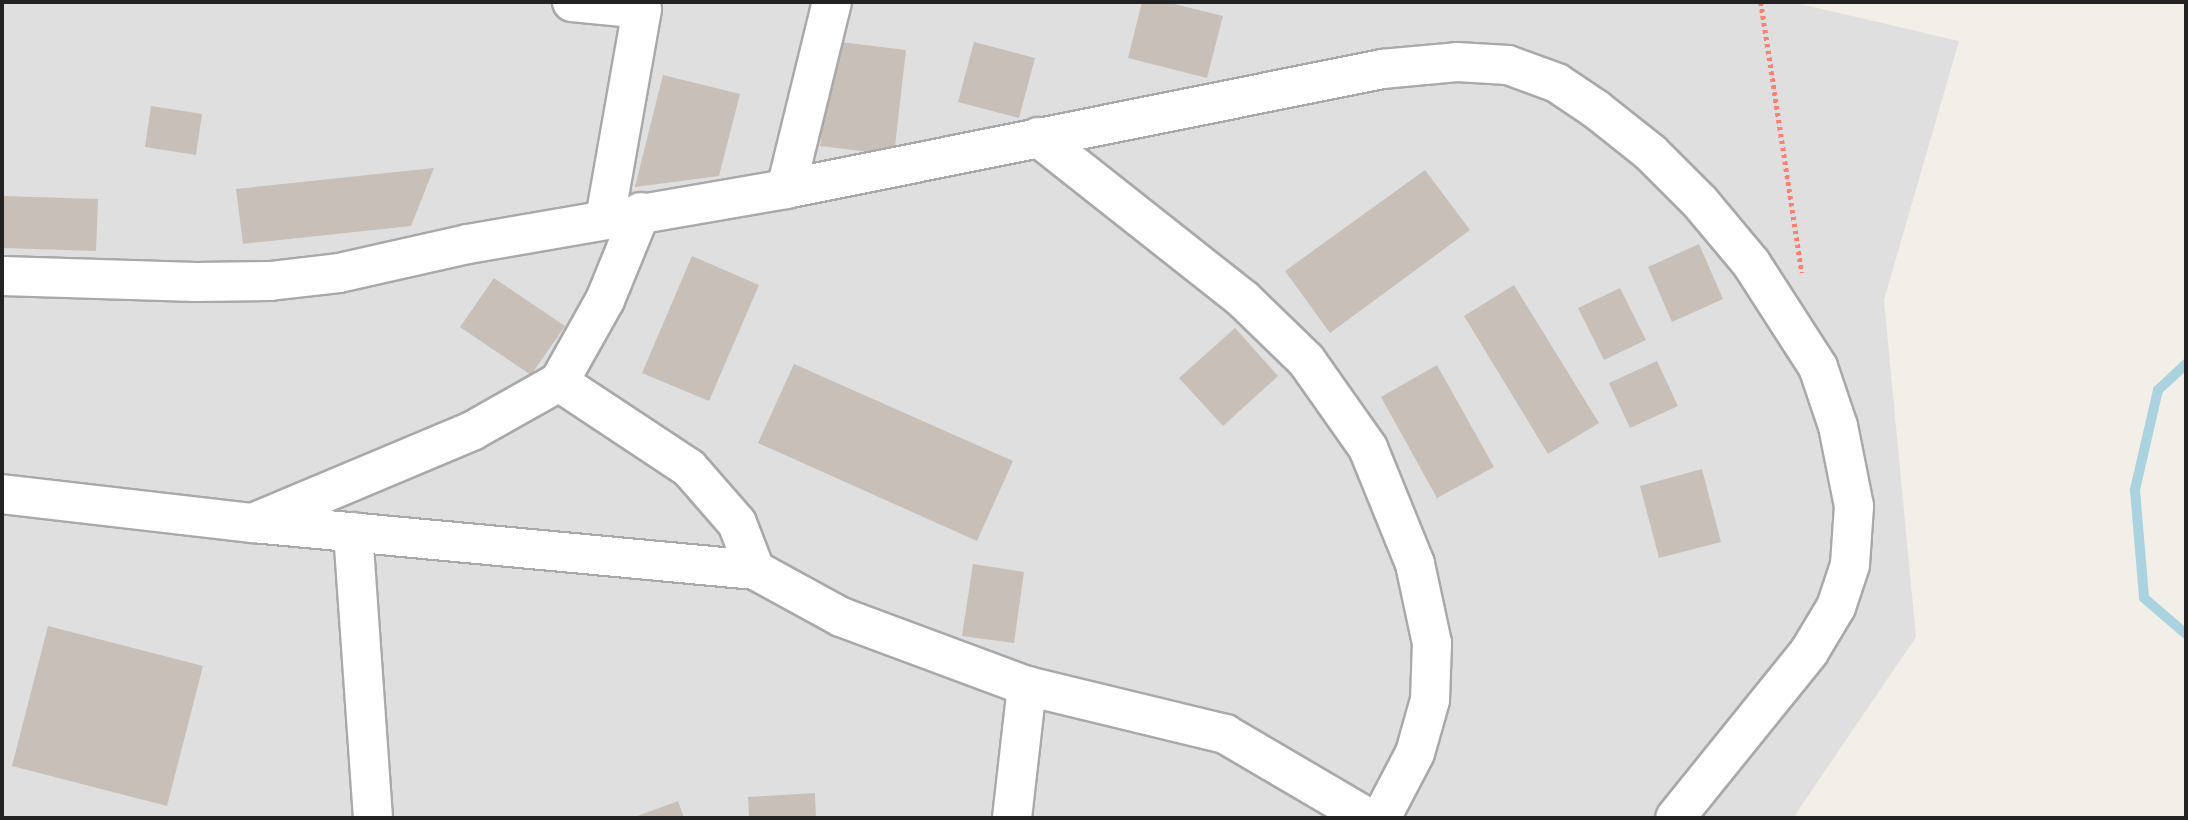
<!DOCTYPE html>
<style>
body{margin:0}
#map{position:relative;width:2188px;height:820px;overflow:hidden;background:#f2efe9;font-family:Barlow,sans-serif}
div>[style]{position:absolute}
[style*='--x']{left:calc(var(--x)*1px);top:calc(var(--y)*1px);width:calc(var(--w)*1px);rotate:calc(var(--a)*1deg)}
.residential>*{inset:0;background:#e0dfdf}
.stream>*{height:10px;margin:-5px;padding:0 5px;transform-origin:5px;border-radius:5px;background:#aad3df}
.building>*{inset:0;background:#c7bfb8}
.path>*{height:4.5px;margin-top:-2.25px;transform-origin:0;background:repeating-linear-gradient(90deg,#fa8072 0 3.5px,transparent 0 7px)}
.roads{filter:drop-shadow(2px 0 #a9a9a9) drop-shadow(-2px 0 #a9a9a9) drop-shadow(0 2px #a9a9a9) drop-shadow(0 -2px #a9a9a9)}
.minor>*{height:38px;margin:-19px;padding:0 19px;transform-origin:19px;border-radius:19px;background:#fff}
span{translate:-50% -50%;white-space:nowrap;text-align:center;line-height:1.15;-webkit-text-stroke:5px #fff;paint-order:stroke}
.frame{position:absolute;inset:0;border:4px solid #222;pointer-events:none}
</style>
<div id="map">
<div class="residential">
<div style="clip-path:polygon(2px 2px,1792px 2px,1959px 41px,1884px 300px,1916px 637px,1793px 818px,2px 818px)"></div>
</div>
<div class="stream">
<div style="--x:2186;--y:364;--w:38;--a:137"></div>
<div style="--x:2158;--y:390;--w:103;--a:103"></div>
<div style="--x:2135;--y:490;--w:108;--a:85.2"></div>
<div style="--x:2144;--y:598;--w:55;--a:40.6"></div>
</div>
<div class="building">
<div style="clip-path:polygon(1142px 2px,1166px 2px,1223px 16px,1207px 78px,1128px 58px)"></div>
<div style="clip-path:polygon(832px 41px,906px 50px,894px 155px,820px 146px)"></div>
<div style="clip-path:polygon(974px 42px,1035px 58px,1019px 118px,958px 102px)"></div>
<div style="clip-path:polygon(663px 75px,740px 94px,719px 176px,635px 187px)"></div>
<div style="clip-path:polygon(151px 106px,202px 114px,196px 155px,145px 147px)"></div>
<div style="clip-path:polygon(434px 168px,411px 226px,243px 244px,236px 189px)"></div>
<div style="clip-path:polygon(1425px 170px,1470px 230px,1330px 333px,1285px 271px)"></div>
<div style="clip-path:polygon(2px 196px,98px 199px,96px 251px,2px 248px)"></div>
<div style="clip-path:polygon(1699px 244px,1723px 299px,1672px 322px,1648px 267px)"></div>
<div style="clip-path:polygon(692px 256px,759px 285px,709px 401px,642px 373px)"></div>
<div style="clip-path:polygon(494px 278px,565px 326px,531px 375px,460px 327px)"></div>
<div style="clip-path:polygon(1514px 285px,1599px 423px,1548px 454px,1464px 316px)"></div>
<div style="clip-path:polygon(1620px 288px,1646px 340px,1604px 360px,1578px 308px)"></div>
<div style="clip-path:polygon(1235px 328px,1278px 376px,1223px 426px,1179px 378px)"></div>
<div style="clip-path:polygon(1657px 361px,1678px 406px,1630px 428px,1609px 383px)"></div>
<div style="clip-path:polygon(794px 364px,1013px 461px,977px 541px,758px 443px)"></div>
<div style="clip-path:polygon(1437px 365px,1494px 467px,1437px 498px,1381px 397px)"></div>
<div style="clip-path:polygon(1702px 469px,1721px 542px,1659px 558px,1640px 486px)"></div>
<div style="clip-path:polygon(973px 564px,1024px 572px,1014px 643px,962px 636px)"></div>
<div style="clip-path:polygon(48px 626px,203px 666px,167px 806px,12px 766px)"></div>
<div style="clip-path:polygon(815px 793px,816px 818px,749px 818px,748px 797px)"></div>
<div style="clip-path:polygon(678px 801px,684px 818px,632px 818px)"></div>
</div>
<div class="path">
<div style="--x:1761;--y:2;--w:274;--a:81.4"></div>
</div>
<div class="roads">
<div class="minor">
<div style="--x:572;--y:2;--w:70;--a:5.7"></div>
<div style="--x:642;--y:9;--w:213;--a:100"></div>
<div style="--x:1038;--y:137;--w:261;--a:38.3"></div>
<div style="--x:1243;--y:299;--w:88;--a:44.1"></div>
<div style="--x:1306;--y:360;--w:108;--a:54.8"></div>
<div style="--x:1368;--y:448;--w:125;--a:67.9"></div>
<div style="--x:1415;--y:564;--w:81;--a:77.9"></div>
<div style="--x:1432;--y:643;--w:57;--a:92"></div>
<div style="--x:1430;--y:700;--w:55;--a:105.8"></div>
<div style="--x:1415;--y:753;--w:73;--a:117.6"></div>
<div style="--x:786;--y:189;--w:193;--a:-76.2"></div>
<div style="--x:2;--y:276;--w:194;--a:1.8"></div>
<div style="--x:196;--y:282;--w:74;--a:-0.8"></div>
<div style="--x:270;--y:281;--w:69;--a:-6.6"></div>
<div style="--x:339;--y:273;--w:132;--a:-12.7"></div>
<div style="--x:468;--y:244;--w:323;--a:-9.8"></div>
<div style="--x:786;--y:189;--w:608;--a:-11.38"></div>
<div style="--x:1382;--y:69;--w:75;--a:-5.3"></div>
<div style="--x:1457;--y:62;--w:51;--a:3.4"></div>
<div style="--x:1508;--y:65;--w:52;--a:20.2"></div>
<div style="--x:1557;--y:83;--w:48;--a:34"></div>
<div style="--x:1597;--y:110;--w:69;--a:38.5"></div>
<div style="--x:1651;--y:153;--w:69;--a:45"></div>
<div style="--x:1700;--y:202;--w:80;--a:50.1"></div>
<div style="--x:1751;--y:263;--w:124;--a:57.2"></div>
<div style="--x:1818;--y:367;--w:62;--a:71.3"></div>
<div style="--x:1838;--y:426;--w:82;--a:78.7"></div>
<div style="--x:1854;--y:506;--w:59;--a:93.9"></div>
<div style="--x:1850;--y:565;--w:44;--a:108.4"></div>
<div style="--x:1836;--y:607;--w:52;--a:121"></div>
<div style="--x:1809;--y:652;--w:213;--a:128.9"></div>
<div style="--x:559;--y:382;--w:156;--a:33.5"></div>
<div style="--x:689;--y:468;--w:73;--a:48.9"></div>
<div style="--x:737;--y:523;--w:50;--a:69"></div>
<div style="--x:2;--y:494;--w:253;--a:6.6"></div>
<div style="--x:253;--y:523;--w:238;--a:-22.8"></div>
<div style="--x:472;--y:431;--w:100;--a:-29.4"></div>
<div style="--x:559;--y:382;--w:94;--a:-60.7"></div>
<div style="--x:605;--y:300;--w:95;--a:-67.8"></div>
<div style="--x:253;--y:523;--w:504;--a:5.35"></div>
<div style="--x:755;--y:570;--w:98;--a:28.7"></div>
<div style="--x:841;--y:617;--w:198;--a:20.4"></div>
<div style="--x:1027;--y:686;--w:204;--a:13.6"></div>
<div style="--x:1225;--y:734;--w:166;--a:30.4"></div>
<div style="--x:353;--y:532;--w:287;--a:86"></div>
<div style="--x:1012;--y:818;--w:133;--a:-83.5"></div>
</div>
</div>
<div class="frame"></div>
</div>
